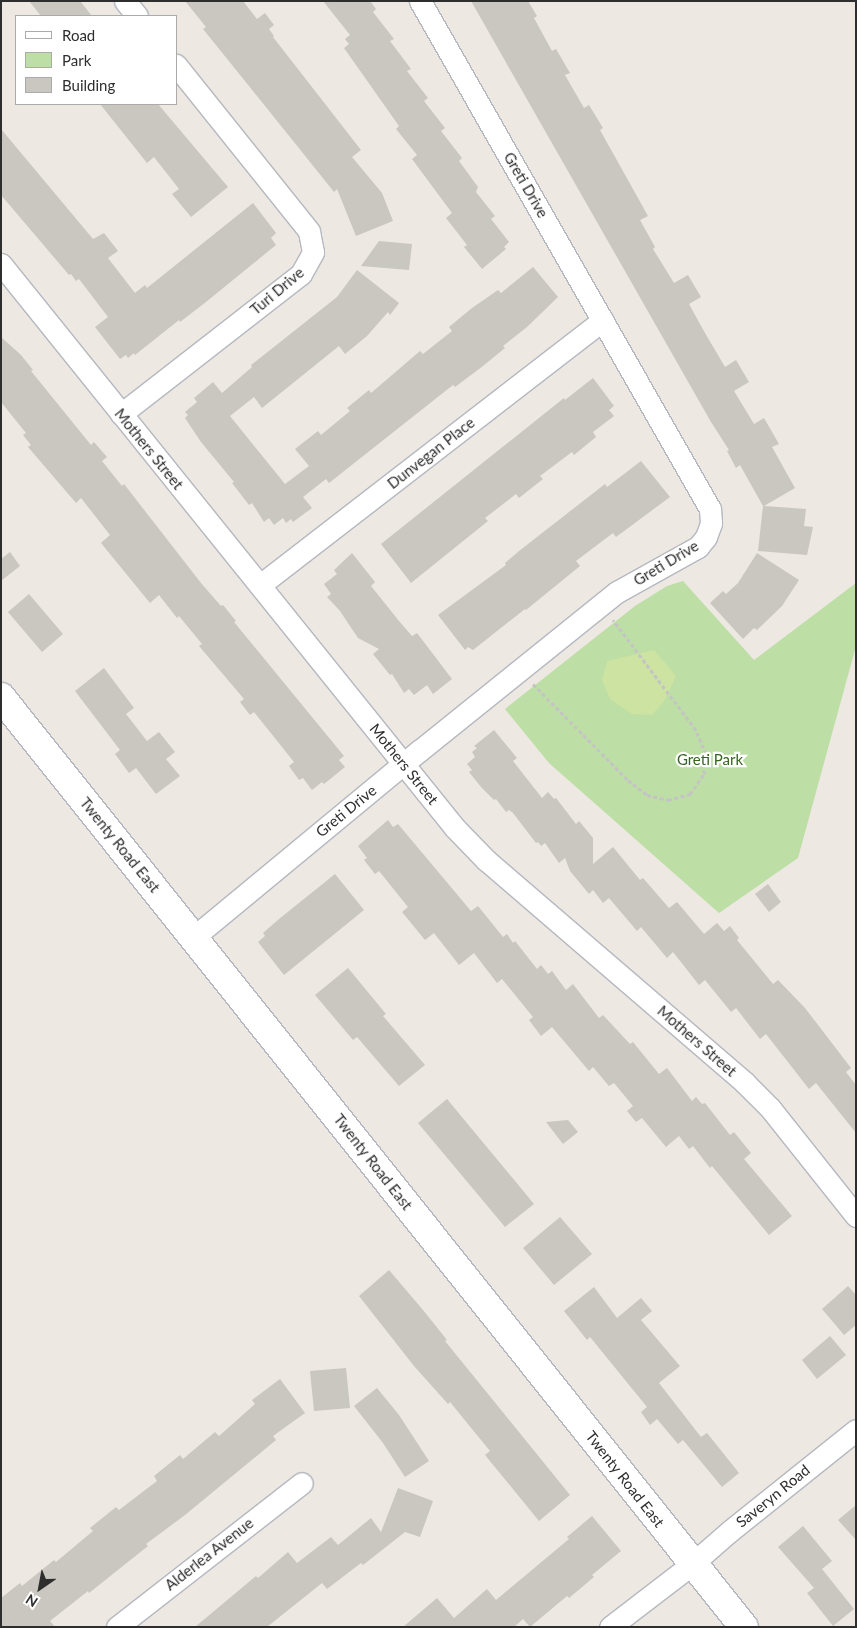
<!DOCTYPE html>
<style>
body{margin:0}
#map{position:relative;width:857px;height:1628px;overflow:hidden;background:#ede8e2;font-family:Lato,sans-serif}
div>[style]{position:absolute}
[style*='--x']{left:calc(var(--x)*1px);top:calc(var(--y)*1px);width:calc(var(--w)*1px);rotate:calc(var(--a)*1deg)}
.green>*{inset:0;background:#bddea5}
.pitch>*{inset:0;background:#cde3a2}
.building>*{inset:0;background:#cac6c0}
.path>*{height:3px;margin-top:-1.5px;transform-origin:0;background:repeating-linear-gradient(90deg,#c4c4c4 0 4px,transparent 0 6.5px)}
.roads{filter:drop-shadow(1px 0 #b5b8c0) drop-shadow(-1px 0 #b5b8c0) drop-shadow(0 1px #b5b8c0) drop-shadow(0 -1px #b5b8c0)}
.street>*{height:21px;margin:-10.5px;padding:0 10.5px;transform-origin:10.5px;border-radius:10.5px;background:#fff}
.secondary>*{height:28px;margin:-14px;padding:0 14px;transform-origin:14px;border-radius:14px;background:#fff}
span{translate:-50% -50%;white-space:nowrap;text-align:center;line-height:1.15;-webkit-text-stroke:4.5px #fff;paint-order:stroke}
.street-label{font-size:15px;color:#2e2e2e}
.park-label{font-size:15px;color:#376523}
.frame{position:absolute;inset:0;border:2px solid #2e2e2e;pointer-events:none}
.legend{position:absolute;left:15px;top:15px;width:162px;height:90px;box-sizing:border-box;background:#fff;border:1px solid #ababab;margin:0;padding:6px 9px;list-style:none;font-size:15px;color:#2e2e2e}
.legend li{display:flex;align-items:center;gap:10px;height:25px}
.legend b{width:25px;border:1px solid #ababab}
.north{position:absolute;left:15px;top:1563px;width:50px;height:50px;-webkit-text-stroke:4px #fff;paint-order:stroke;rotate:213deg;font-size:14px;font-weight:700;line-height:20px;text-align:center;color:#2e2e2e}
.north::after{content:'';display:block;margin:auto;width:18px;height:22px;background:#2e2e2e;clip-path:polygon(50% 0,100% 100%,50% 72%,0 100%)}
</style>
<div id="map">
<div class="green">
<div style="clip-path:polygon(683px 581px,754px 660px,856px 583px,856px 646px,798px 858px,719px 913px,549px 763px,505px 709px,635px 606px,667px 586px)"></div>
</div>
<div class="pitch">
<div style="clip-path:polygon(654px 650px,676px 676px,665px 700px,652px 715px,632px 714px,610px 699px,602px 680px,607px 661px)"></div>
</div>
<div class="building">
<div style="clip-path:polygon(29px 1px,80px 1px,92px 16px,41px 16px)"></div>
<div style="clip-path:polygon(185px 1px,243px 1px,257px 19px,265px 13px,274px 25px,269px 29px,274px 36px,273px 37px,361px 150px,352px 157px,382px 193px,393px 221px,356px 236px,337px 189px,334px 192px,302px 152px,203px 29px,206px 27px)"></div>
<div style="clip-path:polygon(323px 1px,370px 1px,376px 9px,373px 12px,394px 39px,390px 41px,411px 69px,407px 71px,428px 98px,424px 101px,445px 128px,441px 131px,462px 158px,459px 161px,478px 187px,476px 192px,495px 216px,491px 219px,509px 242px,504px 247px,506px 249px,482px 269px,464px 247px,467px 245px,446px 218px,452px 213px,412px 159px,417px 155px,396px 129px,399px 126px,344px 48px,349px 44px,345px 39px,350px 35px)"></div>
<div style="clip-path:polygon(471px 1px,528px 1px,537px 16px,534px 18px,552px 51px,556px 49px,570px 73px,565px 75px,584px 108px,589px 105px,603px 128px,600px 130px,648px 216px,640px 220px,655px 247px,653px 249px,674px 283px,688px 275px,701px 297px,689px 304px,705px 333px,725px 367px,736px 360px,749px 382px,734px 391px,754px 424px,764px 418px,779px 444px,772px 447px,795px 488px,764px 506px,806px 509px,804px 526px,813px 527px,807px 555px,758px 551px,763px 506px,740px 465px,736px 468px,727px 451px,729px 450px,711px 422px)"></div>
<div style="clip-path:polygon(100px 104px,158px 104px,228px 187px,191px 217px,172px 194px,179px 189px,154px 157px,147px 163px)"></div>
<div style="clip-path:polygon(1px 129px,93px 239px,104px 233px,118px 251px,108px 258px,135px 293px,145px 285px,147px 288px,253px 203px,276px 233px,271px 238px,276px 245px,206px 302px,180px 322px,179px 320px,135px 355px,134px 353px,128px 358px,126px 355px,120px 359px,95px 327px,108px 317px,79px 279px,76px 281px,71px 274px,69px 275px,1px 195px)"></div>
<div style="clip-path:polygon(379px 241px,412px 244px,409px 270px,361px 266px)"></div>
<div style="clip-path:polygon(533px 267px,558px 297px,527px 327px,503px 346px,505px 348px,483px 366px,455px 387px,453px 385px,329px 483px,326px 479px,303px 497px,312px 508px,293px 522px,291px 519px,286px 523px,283px 518px,274px 525px,269px 518px,264px 522px,252px 503px,249px 505px,232px 483px,234px 482px,201px 442px,185px 418px,188px 415px,185px 412px,197px 402px,194px 398px,213px 382px,222px 393px,252px 367px,251px 365px,337px 297px,357px 270px,399px 303px,390px 315px,388px 312px,367px 336px,345px 354px,339px 346px,262px 408px,254px 397px,230px 416px,285px 484px,309px 466px,295px 449px,318px 431px,321px 435px,350px 411px,347px 408px,369px 390px,371px 393px,420px 351px,423px 354px,452px 331px,449px 327px,472px 308px,498px 290px,501px 293px)"></div>
<div style="clip-path:polygon(1px 337px,21px 355px,33px 370px,31px 371px,91px 445px,94px 442px,107px 457px,102px 461px,122px 486px,124px 484px,201px 583px,221px 606px,223px 605px,236px 621px,234px 622px,344px 756px,339px 760px,345px 767px,324px 784px,322px 782px,312px 790px,303px 778px,299px 780px,289px 766px,294px 762px,254px 712px,250px 715px,240px 702px,244px 699px,199px 646px,202px 644px,179px 616px,177px 618px,159px 595px,150px 603px,101px 543px,110px 535px,81px 498px,76px 503px,28px 447px,31px 445px,23px 435px,26px 433px,1px 402px)"></div>
<div style="clip-path:polygon(593px 378px,614px 406px,609px 410px,614px 416px,593px 432px,596px 437px,574px 455px,572px 452px,540px 476px,543px 479px,519px 498px,516px 494px,485px 518px,488px 521px,411px 583px,381px 544px,564px 398px,565px 400px)"></div>
<div style="clip-path:polygon(641px 461px,670px 497px,616px 537px,613px 533px,576px 561px,580px 566px,526px 610px,525px 609px,473px 650px,468px 647px,465px 650px,438px 615px,506px 565px,505px 563px,519px 551px,605px 484px,607px 487px)"></div>
<div style="clip-path:polygon(10px 552px,20px 566px,1px 581px,1px 559px)"></div>
<div style="clip-path:polygon(352px 553px,375px 582px,371px 586px,399px 621px,412px 636px,417px 633px,452px 679px,433px 694px,427px 685px,414px 695px,409px 689px,404px 693px,392px 674px,390px 675px,373px 654px,379px 649px,358px 638px,340px 611px,327px 597px,331px 594px,324px 584px,337px 574px,334px 570px)"></div>
<div style="clip-path:polygon(757px 553px,799px 580px,782px 606px,757px 630px,754px 628px,743px 639px,710px 603px,723px 591px,726px 594px,738px 583px)"></div>
<div style="clip-path:polygon(29px 594px,63px 634px,42px 652px,8px 612px)"></div>
<div style="clip-path:polygon(104px 668px,134px 708px,126px 714px,147px 741px,159px 732px,175px 752px,166px 759px,180px 776px,156px 794px,136px 768px,129px 773px,115px 754px,120px 750px,75px 691px)"></div>
<div style="clip-path:polygon(494px 730px,517px 758px,513px 761px,542px 798px,548px 792px,554px 799px,556px 798px,576px 824px,579px 821px,593px 838px,593px 864px,613px 847px,640px 880px,643px 878px,669px 908px,677px 902px,704px 934px,717px 923px,724px 931px,730px 926px,739px 938px,737px 940px,773px 984px,778px 980px,805px 1008px,851px 1068px,846px 1072px,856px 1085px,856px 1133px,816px 1083px,809px 1089px,766px 1034px,760px 1039px,736px 1008px,731px 1012px,705px 980px,699px 985px,673px 952px,667px 958px,641px 927px,637px 931px,609px 898px,603px 903px,593px 890px,589px 894px,570px 871px,565px 858px,559px 863px,545px 843px,541px 846px,538px 842px,536px 843px,513px 813px,509px 810px,506px 812px,496px 799px,494px 800px,481px 787px,469px 772px,472px 770px,467px 764px,475px 757px,472px 752px,477px 748px,474px 746px)"></div>
<div style="clip-path:polygon(388px 820px,393px 827px,398px 824px,471px 911px,478px 906px,503px 937px,507px 934px,513px 943px,515px 941px,537px 969px,541px 965px,548px 974px,552px 971px,566px 990px,573px 984px,599px 1018px,603px 1015px,630px 1044px,633px 1042px,659px 1074px,667px 1068px,692px 1101px,696px 1097px,702px 1104px,705px 1103px,730px 1135px,734px 1132px,751px 1153px,744px 1159px,792px 1216px,769px 1235px,712px 1166px,710px 1168px,693px 1146px,689px 1149px,679px 1136px,666px 1147px,642px 1118px,636px 1122px,627px 1111px,633px 1106px,614px 1083px,609px 1086px,593px 1067px,589px 1071px,552px 1027px,541px 1036px,529px 1020px,533px 1017px,502px 979px,497px 983px,474px 953px,459px 965px,434px 933px,425px 940px,402px 912px,408px 907px,379px 871px,375px 874px,364px 860px,367px 858px,358px 846px)"></div>
<div style="clip-path:polygon(335px 874px,364px 910px,284px 975px,258px 942px,265px 936px,263px 933px,279px 919px)"></div>
<div style="clip-path:polygon(768px 884px,781px 902px,769px 912px,755px 894px)"></div>
<div style="clip-path:polygon(348px 968px,386px 1014px,383px 1016px,425px 1065px,399px 1086px,357px 1037px,353px 1040px,315px 995px)"></div>
<div style="clip-path:polygon(447px 1099px,534px 1204px,505px 1227px,418px 1123px)"></div>
<div style="clip-path:polygon(568px 1120px,578px 1132px,563px 1144px,546px 1122px)"></div>
<div style="clip-path:polygon(560px 1217px,592px 1254px,554px 1285px,523px 1248px)"></div>
<div style="clip-path:polygon(389px 1270px,423px 1310px,447px 1340px,445px 1341px,570px 1495px,539px 1521px,485px 1455px,490px 1451px,450px 1402px,448px 1404px,414px 1366px,359px 1296px)"></div>
<div style="clip-path:polygon(848px 1286px,856px 1295px,856px 1325px,844px 1335px,822px 1309px)"></div>
<div style="clip-path:polygon(594px 1287px,617px 1318px,641px 1298px,652px 1311px,641px 1320px,680px 1366px,659px 1383px,701px 1437px,707px 1433px,739px 1473px,722px 1487px,683px 1440px,678px 1444px,657px 1419px,650px 1425px,641px 1412px,647px 1407px,590px 1337px,587px 1340px,564px 1311px)"></div>
<div style="clip-path:polygon(830px 1336px,846px 1355px,817px 1379px,802px 1360px)"></div>
<div style="clip-path:polygon(346px 1368px,350px 1408px,314px 1411px,310px 1371px)"></div>
<div style="clip-path:polygon(280px 1379px,305px 1413px,273px 1436px,276px 1440px,185px 1515px,146px 1544px,148px 1546px,89px 1593px,88px 1591px,50px 1621px,55px 1627px,1px 1627px,1px 1598px,20px 1583px,22px 1586px,54px 1560px,56px 1562px,93px 1531px,90px 1528px,116px 1507px,119px 1510px,157px 1481px,154px 1476px,180px 1455px,183px 1459px,215px 1432px,219px 1436px,255px 1404px,252px 1400px)"></div>
<div style="clip-path:polygon(377px 1388px,399px 1415px,429px 1461px,405px 1477px,383px 1443px,354px 1406px)"></div>
<div style="clip-path:polygon(398px 1488px,433px 1501px,420px 1537px,405px 1532px,363px 1565px,361px 1563px,327px 1589px,322px 1583px,267px 1627px,195px 1627px,256px 1576px,258px 1578px,288px 1552px,297px 1563px,331px 1537px,338px 1545px,371px 1518px,381px 1532px)"></div>
<div style="clip-path:polygon(856px 1505px,856px 1540px,838px 1520px)"></div>
<div style="clip-path:polygon(592px 1516px,621px 1551px,592px 1575px,594px 1577px,569px 1598px,567px 1596px,530px 1627px,523px 1619px,514px 1627px,403px 1627px,437px 1598px,454px 1618px,487px 1589px,496px 1600px,569px 1539px,567px 1537px)"></div>
<div style="clip-path:polygon(803px 1526px,832px 1561px,822px 1569px,854px 1609px,833px 1626px,807px 1593px,814px 1588px,778px 1547px)"></div>
</div>
<div class="path">
<div style="--x:533;--y:684;--w:135;--a:45.3"></div>
<div style="--x:628;--y:780;--w:24;--a:38"></div>
<div style="--x:647;--y:795;--w:22;--a:13"></div>
<div style="--x:668;--y:800;--w:23;--a:-15"></div>
<div style="--x:690;--y:794;--w:24;--a:-55"></div>
<div style="--x:704;--y:774;--w:20;--a:-84"></div>
<div style="--x:706;--y:754;--w:26;--a:-113"></div>
<div style="--x:696;--y:730;--w:138;--a:-127"></div>
</div>
<div class="roads">
<div class="street">
<div style="--x:125;--y:1;--w:19;--a:51"></div>
<div style="--x:1;--y:264;--w:724;--a:51.17"></div>
<div style="--x:455;--y:828;--w:45;--a:45.9"></div>
<div style="--x:486;--y:860;--w:340;--a:40.7"></div>
<div style="--x:744;--y:1082;--w:37;--a:45"></div>
<div style="--x:770;--y:1108;--w:138;--a:51.5"></div>
<div style="--x:121;--y:414;--w:228;--a:-37.9"></div>
<div style="--x:301;--y:274;--w:25;--a:-61"></div>
<div style="--x:313;--y:252;--w:21;--a:-101"></div>
<div style="--x:309;--y:231;--w:213;--a:-128.7"></div>
<div style="--x:260;--y:585;--w:433;--a:-37.7"></div>
<div style="--x:194;--y:937;--w:292;--a:-39.6"></div>
<div style="--x:419;--y:751;--w:254;--a:-38.8"></div>
<div style="--x:617;--y:592;--w:93;--a:-29.1"></div>
<div style="--x:698;--y:547;--w:13;--a:-51"></div>
<div style="--x:706;--y:537;--w:15;--a:-70"></div>
<div style="--x:711;--y:523;--w:14;--a:-94"></div>
<div style="--x:710;--y:509;--w:585;--a:-119.72"></div>
<div style="--x:117;--y:1627;--w:234;--a:-37.9"></div>
<div style="--x:610;--y:1627;--w:103;--a:-37.5"></div>
<div style="--x:692;--y:1564;--w:50;--a:-41"></div>
<div style="--x:730;--y:1531;--w:161;--a:-38.7"></div>
</div>
<div class="secondary">
<div style="--x:1;--y:697;--w:1190;--a:51.38"></div>
</div>
</div>
<div class="street-label">
<span style="left:526px;top:185px;rotate:60deg">Greti Drive</span>
<span style="left:277px;top:291px;rotate:-40deg">Turi Drive</span>
<span style="left:149px;top:449px;rotate:51deg">Mothers Street</span>
<span style="left:431px;top:453px;rotate:-38deg">Dunvegan Place</span>
<span style="left:666px;top:563px;rotate:-31deg">Greti Drive</span>
<span style="left:404px;top:764px;rotate:51deg">Mothers Street</span>
<span style="left:346px;top:811px;rotate:-39deg">Greti Drive</span>
<span style="left:120px;top:845px;rotate:51deg">Twenty Road East</span>
<span style="left:697px;top:1041px;rotate:41deg">Mothers Street</span>
<span style="left:373px;top:1162px;rotate:52deg">Twenty Road East</span>
<span style="left:625px;top:1479px;rotate:52deg">Twenty Road East</span>
<span style="left:773px;top:1496px;rotate:-39deg">Saveryn Road</span>
<span style="left:209px;top:1554px;rotate:-38deg">Alderlea Avenue</span>
</div>
<div class="park-label">
<span style="left:710px;top:760px">Greti Park</span>
</div>
<div class="frame"></div>
<ul class="legend">
<li><b style="height:6px;background:#fff"></b>Road</li>
<li><b style="height:14px;background:#bddea5"></b>Park</li>
<li><b style="height:14px;background:#cac6c0"></b>Building</li>
</ul>
<div class="north">N</div>
</div>
